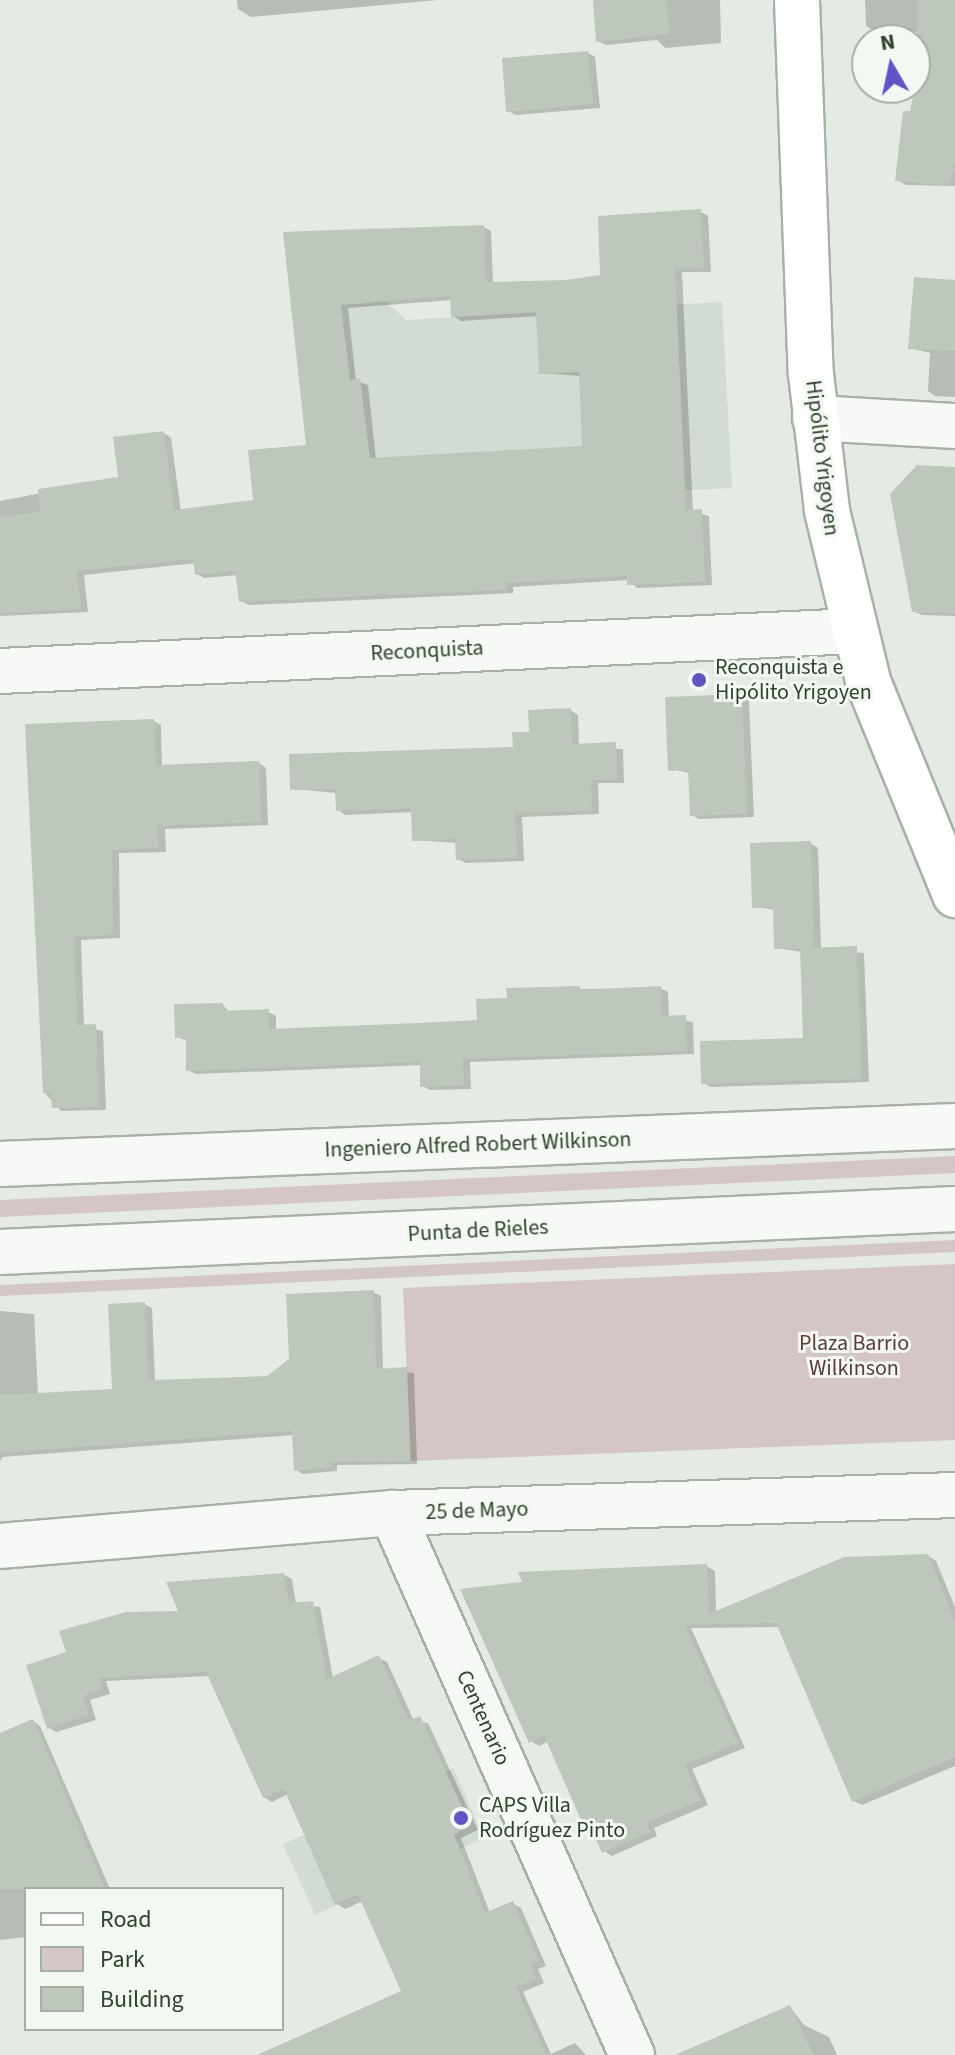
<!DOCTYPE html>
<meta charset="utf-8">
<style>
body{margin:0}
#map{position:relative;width:955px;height:2055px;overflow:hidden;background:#e5ebe4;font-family:"Source Sans 3",sans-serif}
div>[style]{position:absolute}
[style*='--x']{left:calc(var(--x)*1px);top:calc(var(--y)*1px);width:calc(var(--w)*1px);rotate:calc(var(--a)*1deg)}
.built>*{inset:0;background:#d3dcd2}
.green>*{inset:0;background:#d4c6c6}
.shadow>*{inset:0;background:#0003}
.building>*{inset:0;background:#bdc7bb}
.roads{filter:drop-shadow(2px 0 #a7b2a6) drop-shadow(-2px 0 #a7b2a6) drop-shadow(0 2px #a7b2a6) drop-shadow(0 -2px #a7b2a6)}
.minor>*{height:44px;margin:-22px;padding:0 22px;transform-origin:22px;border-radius:22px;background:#f7f9f6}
.major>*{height:44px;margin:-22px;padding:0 22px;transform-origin:22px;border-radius:22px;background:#fff}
.dots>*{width:22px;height:22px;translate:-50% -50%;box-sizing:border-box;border:4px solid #f4f8f3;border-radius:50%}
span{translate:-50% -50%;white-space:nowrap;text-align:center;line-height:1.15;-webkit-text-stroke:6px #f4f8f3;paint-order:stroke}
.street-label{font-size:22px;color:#2f422d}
.poi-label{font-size:22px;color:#2f422d}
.left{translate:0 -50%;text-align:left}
.park-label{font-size:22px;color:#5c3d3b}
.legend{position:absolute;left:24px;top:1887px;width:260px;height:144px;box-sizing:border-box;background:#f4f8f3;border:2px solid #a5afa4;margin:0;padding:10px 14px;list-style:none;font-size:24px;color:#2f422d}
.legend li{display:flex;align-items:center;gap:16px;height:40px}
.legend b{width:40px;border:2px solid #a5afa4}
.north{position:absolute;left:851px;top:24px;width:80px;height:80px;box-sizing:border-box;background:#f4f8f3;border:2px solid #a5afa4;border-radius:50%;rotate:351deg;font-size:22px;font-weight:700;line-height:32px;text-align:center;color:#2f422d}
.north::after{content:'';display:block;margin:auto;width:28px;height:36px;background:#6154c4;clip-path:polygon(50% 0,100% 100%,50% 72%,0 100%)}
</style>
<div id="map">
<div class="built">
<div style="clip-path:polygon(380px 228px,389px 304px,406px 320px,722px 302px,732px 488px,380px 504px,388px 596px,324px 598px,283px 232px)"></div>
<div style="clip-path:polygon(453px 1768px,484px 1838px,315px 1915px,283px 1844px)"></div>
</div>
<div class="green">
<div style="clip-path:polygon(955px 1156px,955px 1173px,0 1217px,0 1200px)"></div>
<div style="clip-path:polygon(955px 1240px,955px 1252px,0 1296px,0 1285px)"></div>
<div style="clip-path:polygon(955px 1264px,955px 1440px,411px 1461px,403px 1288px)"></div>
</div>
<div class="shadow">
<div style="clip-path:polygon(237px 0,438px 0,251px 17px,238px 9px)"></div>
<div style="clip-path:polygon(595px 0,720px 0,721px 43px,665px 48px,657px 40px,606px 45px,598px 41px)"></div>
<div style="clip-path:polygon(865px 0,955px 0,955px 186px,906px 185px,897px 180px,915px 88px,917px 32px,875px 31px,866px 26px)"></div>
<div style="clip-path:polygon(588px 53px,595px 57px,600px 108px,516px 115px,508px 111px)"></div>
<div style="clip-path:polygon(evenodd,701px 212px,708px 216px,711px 272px,682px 272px,693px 512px,709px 516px,712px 585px,637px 588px,629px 580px,513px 587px,513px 593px,249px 605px,241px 601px,238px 575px,204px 578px,197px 574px,196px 563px,84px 575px,88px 612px,0 616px,0 501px,120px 478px,164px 433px,171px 438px,181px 511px,255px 502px,309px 447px,285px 234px,483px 227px,491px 231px,493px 284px,566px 282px,602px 277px,701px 212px,452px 300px,453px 316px,461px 321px,539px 316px,541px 373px,581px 376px,585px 448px,376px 459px,368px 385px,356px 381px,348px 308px,452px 300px)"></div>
<div style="clip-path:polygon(955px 282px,955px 397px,935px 396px,928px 391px,930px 353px,910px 348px)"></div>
<div style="clip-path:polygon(955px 469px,955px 616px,922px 615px,914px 611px)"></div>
<div style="clip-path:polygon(742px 696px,749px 700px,754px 817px,699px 819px,692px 815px,690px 773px,670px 769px)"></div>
<div style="clip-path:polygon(570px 710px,578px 715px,579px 746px,623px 749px,624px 783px,598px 783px,599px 814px,522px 817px,524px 861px,466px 863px,458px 859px,458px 843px,414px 840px,413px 812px,345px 815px,338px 810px,337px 793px,292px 789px,515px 749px)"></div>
<div style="clip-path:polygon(153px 721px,161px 725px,162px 767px,259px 763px,266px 768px,268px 825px,165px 829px,166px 852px,119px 853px,120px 938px,81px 940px,84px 1027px,103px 1031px,106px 1110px,61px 1111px,44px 1092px,27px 726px)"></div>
<div style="clip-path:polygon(810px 843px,818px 848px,821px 949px,864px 953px,869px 1082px,711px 1087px,703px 1083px,806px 1040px,802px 952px,776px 948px,776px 910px,754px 907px)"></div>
<div style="clip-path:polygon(660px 988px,668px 992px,669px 1018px,693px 1022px,694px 1054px,470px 1062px,471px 1089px,430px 1090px,422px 1086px,422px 1065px,196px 1074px,188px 1070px,188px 1041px,177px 1037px,223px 1005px,230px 1013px,268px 1012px,276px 1016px,276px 1030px,479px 1022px,509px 1000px,508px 990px)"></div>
<div style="clip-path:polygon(373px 1292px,381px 1296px,383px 1370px,414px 1373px,417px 1464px,337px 1465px,337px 1471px,303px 1474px,296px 1470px,294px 1435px,2px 1457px,0 1462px,0 1311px,34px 1314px,38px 1395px,114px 1391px,144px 1304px,152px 1308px,155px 1382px,268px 1378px)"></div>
<div style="clip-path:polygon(928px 1556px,936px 1561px,955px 1607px,955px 1766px,862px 1805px,854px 1801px,780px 1627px,691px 1628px,745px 1748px,692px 1769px,708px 1805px,654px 1828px,657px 1836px,612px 1856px,604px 1851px,549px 1741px,539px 1746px,531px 1741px,706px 1566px,715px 1571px,716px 1613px)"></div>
<div style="clip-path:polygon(284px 1575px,292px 1579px,296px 1604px,320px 1607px,333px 1678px,379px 1658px,387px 1662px,414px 1721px,428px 1723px,478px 1830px,461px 1838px,490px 1913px,512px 1903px,521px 1908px,546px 1966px,538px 1969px,544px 1983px,523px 1992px,551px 2054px,575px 2043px,586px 2055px,435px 2055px,363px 1901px,345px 1909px,337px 1904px,288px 1794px,272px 1802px,264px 1797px,210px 1676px,106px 1681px,110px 1694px,90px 1700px,96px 1720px,56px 1732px,48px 1727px,29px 1666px)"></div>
<div style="clip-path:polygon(33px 1721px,40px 1726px,110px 1889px,26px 1889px,26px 1937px,0 1940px,0 1735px)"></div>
<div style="clip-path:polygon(790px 2007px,804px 2025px,829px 2037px,837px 2055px,732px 2055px)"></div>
</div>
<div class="building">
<div style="clip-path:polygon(593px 0,666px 0,670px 34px,596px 42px)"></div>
<div style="clip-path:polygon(918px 0,955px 0,955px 164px,950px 186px,895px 181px,903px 111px,910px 111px,915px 88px)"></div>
<div style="clip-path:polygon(588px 51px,593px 104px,506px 112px,502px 58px)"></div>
<div style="clip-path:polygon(evenodd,701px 209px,704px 268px,675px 269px,686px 510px,702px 509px,705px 582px,627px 585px,627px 576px,506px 583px,506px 590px,239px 602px,235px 571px,195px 575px,193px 559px,77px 571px,81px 609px,0 613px,0 517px,40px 512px,38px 489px,118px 477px,113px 437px,164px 431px,174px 510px,253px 500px,248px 450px,306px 445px,283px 232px,484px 225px,486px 282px,566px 280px,600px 275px,598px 216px,701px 209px,450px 296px,451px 317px,536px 312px,539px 374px,579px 372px,582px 446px,370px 458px,360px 378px,350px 380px,341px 305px,450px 296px)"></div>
<div style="clip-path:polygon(914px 277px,955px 280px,955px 351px,908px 349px)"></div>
<div style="clip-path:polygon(917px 465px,955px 467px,955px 613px,912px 612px,890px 494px)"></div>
<div style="clip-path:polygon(742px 694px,747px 814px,690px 816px,688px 770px,668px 771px,665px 697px)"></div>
<div style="clip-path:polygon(571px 708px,572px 744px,616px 742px,617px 779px,591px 780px,592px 811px,515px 813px,517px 858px,456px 860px,455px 839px,412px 841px,411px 809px,336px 811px,335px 789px,290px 790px,289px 754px,513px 747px,512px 732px,529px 732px,528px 710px)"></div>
<div style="clip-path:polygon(154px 719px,156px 765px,259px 761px,261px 822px,158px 826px,159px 848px,112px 850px,113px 935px,74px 937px,77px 1025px,96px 1024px,99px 1107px,52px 1108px,51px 1093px,43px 1093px,25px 724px)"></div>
<div style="clip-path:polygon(811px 841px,814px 947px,806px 948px,857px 946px,862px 1079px,701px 1084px,700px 1041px,803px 1038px,800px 948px,774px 949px,773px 907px,752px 908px,750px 843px)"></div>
<div style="clip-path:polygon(580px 986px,580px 990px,661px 986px,662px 1016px,686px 1015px,687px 1051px,463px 1059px,464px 1085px,420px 1087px,420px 1062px,186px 1071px,186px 1038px,175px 1038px,174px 1004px,223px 1003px,223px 1011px,269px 1009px,269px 1029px,418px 1023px,477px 1020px,476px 999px,507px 998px,506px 988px)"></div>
<div style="clip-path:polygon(374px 1290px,376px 1369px,407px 1367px,410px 1461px,330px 1462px,330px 1467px,294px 1471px,292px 1431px,0 1453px,0 1395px,112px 1389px,108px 1304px,145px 1302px,148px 1377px,153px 1380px,267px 1376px,289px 1359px,286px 1294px)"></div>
<div style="clip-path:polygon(928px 1554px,955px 1621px,955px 1757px,852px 1802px,776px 1623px,685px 1625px,738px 1743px,685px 1765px,701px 1800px,647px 1823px,650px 1832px,602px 1853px,591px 1828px,586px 1831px,544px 1736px,529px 1743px,460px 1589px,522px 1582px,518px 1572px,707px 1564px,709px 1614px,844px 1557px)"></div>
<div style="clip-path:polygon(284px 1573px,289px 1603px,313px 1601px,327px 1679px,379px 1655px,409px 1721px,420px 1716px,471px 1826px,454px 1834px,485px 1913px,513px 1901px,539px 1961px,531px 1965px,537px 1979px,516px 1987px,546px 2055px,257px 2055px,401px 1991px,358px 1895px,335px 1905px,284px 1789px,263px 1798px,206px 1672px,99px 1678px,103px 1689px,83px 1696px,89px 1715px,47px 1729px,26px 1665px,66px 1652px,59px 1631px,126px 1612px,178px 1611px,166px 1582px)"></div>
<div style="clip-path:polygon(33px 1719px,50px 1758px,105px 1889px,0 1889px,0 1733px)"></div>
<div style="clip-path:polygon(790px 2005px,814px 2055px,675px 2055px)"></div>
</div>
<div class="roads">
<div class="minor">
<div style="--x:815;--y:418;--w:140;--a:3.3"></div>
<div style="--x:0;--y:671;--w:855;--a:-2.68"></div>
<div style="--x:0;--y:1164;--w:956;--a:-2.28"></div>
<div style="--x:0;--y:1252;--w:956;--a:-2.58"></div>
<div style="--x:392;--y:1513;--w:593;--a:66.12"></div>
<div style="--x:0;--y:1546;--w:393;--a:-4.8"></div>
<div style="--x:392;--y:1513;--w:563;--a:-1.83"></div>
</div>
<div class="major">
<div style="--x:797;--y:0;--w:374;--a:87.9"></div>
<div style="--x:811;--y:374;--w:138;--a:83.3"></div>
<div style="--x:827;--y:511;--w:178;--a:76.4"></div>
<div style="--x:869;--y:684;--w:228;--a:67.8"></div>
</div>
</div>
<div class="dots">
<div style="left:699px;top:680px;background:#6154c4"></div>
<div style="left:461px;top:1818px;background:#6154c4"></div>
</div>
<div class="street-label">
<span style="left:822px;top:458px;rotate:83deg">Hipólito Yrigoyen</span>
<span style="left:427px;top:651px;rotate:-3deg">Reconquista</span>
<span style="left:478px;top:1145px;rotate:-2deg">Ingeniero Alfred Robert Wilkinson</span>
<span style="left:478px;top:1231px;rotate:-3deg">Punta de Rieles</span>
<span style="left:477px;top:1511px;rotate:-2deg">25 de Mayo</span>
<span style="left:483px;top:1718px;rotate:66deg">Centenario</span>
</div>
<div class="poi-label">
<span class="left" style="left:715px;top:680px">Reconquista e<br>Hipólito Yrigoyen</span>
<span class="left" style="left:479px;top:1818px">CAPS Villa<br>Rodríguez Pinto</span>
</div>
<div class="park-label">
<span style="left:854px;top:1356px">Plaza Barrio<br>Wilkinson</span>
</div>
<ul class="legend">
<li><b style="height:10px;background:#fff"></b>Road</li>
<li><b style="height:22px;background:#d4c6c6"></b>Park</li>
<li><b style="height:22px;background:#bdc7bb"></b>Building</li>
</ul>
<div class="north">N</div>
</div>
